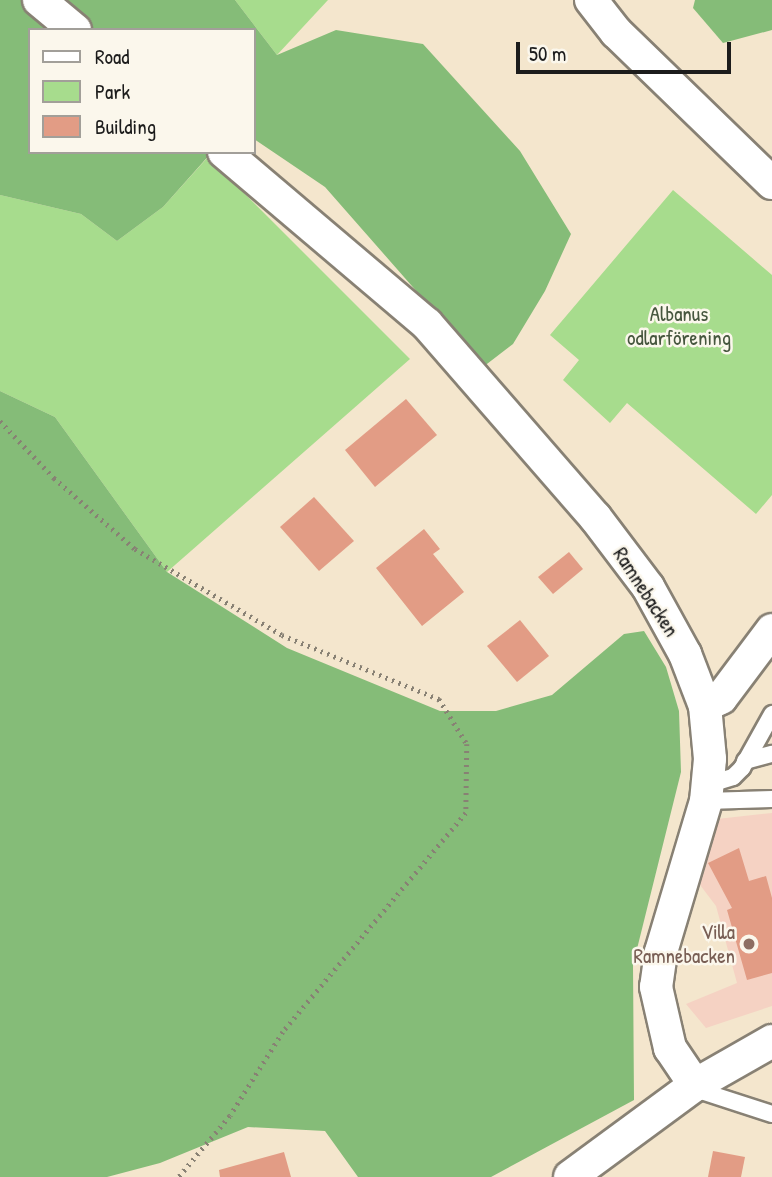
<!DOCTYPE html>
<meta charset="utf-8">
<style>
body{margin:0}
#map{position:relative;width:772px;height:1177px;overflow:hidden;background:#f4e6cd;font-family:"Patrick Hand",sans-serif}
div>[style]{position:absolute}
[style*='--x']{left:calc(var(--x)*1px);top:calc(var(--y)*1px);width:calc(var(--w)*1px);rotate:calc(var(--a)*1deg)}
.built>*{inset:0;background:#f5d2c3}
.green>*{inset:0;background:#a7dc8d}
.forest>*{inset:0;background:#85bc78}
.building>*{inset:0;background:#e29c85}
.path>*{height:4.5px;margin-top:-2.25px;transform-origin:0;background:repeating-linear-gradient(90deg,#888174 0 2px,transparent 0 7px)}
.roads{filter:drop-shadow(2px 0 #888174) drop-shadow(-2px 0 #888174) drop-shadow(0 2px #888174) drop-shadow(0 -2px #888174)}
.service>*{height:16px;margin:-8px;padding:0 8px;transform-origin:8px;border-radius:8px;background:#fff}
.minor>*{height:32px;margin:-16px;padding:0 16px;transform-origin:16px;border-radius:16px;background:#fff}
.dots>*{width:19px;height:19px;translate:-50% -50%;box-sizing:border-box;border:4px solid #fbf7ec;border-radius:50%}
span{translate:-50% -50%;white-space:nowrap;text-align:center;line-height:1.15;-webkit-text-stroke:5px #fbf7ec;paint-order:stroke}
.park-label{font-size:21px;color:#46563e}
.street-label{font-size:21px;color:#1c1c1c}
.education-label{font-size:21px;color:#785e54}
.right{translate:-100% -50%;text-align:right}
.legend{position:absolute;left:28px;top:28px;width:228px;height:126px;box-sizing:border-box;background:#fbf7ec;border:2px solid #a29f99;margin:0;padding:9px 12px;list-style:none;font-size:21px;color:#1c1c1c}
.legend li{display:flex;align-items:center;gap:14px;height:35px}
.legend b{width:35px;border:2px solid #a29f99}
.scale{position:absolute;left:516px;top:42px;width:215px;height:32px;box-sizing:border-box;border:4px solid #1c1c1c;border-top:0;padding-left:9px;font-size:21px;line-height:24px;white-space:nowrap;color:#1c1c1c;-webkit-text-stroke:5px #fbf7ec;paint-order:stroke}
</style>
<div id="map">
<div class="built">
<div style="clip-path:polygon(772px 813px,772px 1006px,706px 1028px,686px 1004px,737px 983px,716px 906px,694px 877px,717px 819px)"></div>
</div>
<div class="green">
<div style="clip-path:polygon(235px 0,328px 0,277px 55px)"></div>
<div style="clip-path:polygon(208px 157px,410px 359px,167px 572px,55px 417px,0 391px,0 195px,81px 214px,117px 241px,163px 207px)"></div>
<div style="clip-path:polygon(673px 190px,772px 275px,772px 495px,756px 514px,627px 403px,610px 423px,563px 380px,579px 360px,550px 335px)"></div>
</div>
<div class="forest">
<div style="clip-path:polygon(0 0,235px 0,277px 55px,336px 30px,423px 44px,520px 151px,571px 234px,545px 291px,513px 344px,483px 367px,325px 187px,254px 139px,254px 30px,30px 30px,30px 152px,212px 152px,163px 207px,117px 241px,81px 214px,0 195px)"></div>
<div style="clip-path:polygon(695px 0,772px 0,772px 30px,723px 43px,693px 8px)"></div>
<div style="clip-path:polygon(0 391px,55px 417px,167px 572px,287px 648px,440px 711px,496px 711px,552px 695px,624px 634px,644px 631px,666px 667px,679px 711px,681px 772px,633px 965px,634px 1100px,491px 1177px,358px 1177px,325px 1131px,248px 1127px,160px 1163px,107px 1177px,0 1177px)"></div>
</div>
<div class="building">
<div style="clip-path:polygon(406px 399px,437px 435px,375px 487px,345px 450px)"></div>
<div style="clip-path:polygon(314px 497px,354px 541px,319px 571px,280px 527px)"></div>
<div style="clip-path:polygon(424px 529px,440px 549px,433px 554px,464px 592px,422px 626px,376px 568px)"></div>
<div style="clip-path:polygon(569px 552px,583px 569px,553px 594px,538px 577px)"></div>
<div style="clip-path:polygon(520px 620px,549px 656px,517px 682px,487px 646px)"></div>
<div style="clip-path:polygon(739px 848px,749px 881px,766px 876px,772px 898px,772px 973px,747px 980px,727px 910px,732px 908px,708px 863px)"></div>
<div style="clip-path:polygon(713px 1151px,745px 1157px,741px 1177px,708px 1177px)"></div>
<div style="clip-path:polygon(284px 1152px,291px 1177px,220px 1177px,219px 1170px)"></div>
</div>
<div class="path">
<div style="--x:0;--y:421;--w:79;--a:46.5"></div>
<div style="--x:54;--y:478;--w:108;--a:41.2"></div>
<div style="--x:135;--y:549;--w:170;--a:30.3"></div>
<div style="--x:282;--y:635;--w:170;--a:22.2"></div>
<div style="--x:439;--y:699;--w:53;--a:58.1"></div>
<div style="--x:467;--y:744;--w:69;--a:90.8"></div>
<div style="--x:466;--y:813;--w:285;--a:129.9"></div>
<div style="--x:283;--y:1032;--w:99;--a:122.2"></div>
<div style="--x:230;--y:1116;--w:80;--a:129.9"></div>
</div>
<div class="roads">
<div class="service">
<div style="--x:745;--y:761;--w:28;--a:-15"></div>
<div style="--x:710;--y:784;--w:24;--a:-17"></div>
<div style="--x:733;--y:777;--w:13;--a:-45"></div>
<div style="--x:742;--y:768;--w:62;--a:-60.9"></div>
<div style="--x:706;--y:801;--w:66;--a:-1.7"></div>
<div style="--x:695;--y:1085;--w:8;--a:45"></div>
<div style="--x:701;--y:1091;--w:75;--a:17.9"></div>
</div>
<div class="minor">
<div style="--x:39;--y:0;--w:47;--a:39.8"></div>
<div style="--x:591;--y:0;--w:41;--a:52"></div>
<div style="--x:616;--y:32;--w:217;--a:44.1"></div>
<div style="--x:224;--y:152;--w:266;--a:40.3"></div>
<div style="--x:427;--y:324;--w:256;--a:49"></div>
<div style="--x:595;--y:517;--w:88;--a:52.9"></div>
<div style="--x:648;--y:587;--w:77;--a:61.1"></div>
<div style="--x:685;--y:654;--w:56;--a:69"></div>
<div style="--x:705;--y:706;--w:53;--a:84.6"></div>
<div style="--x:710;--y:759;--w:42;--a:95.4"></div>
<div style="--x:706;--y:801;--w:158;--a:106.6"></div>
<div style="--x:661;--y:952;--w:35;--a:98"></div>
<div style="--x:656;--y:987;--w:63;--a:77.1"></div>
<div style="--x:670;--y:1048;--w:45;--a:56"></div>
<div style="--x:695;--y:1085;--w:89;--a:-29.7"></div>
<div style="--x:705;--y:706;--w:18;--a:-27"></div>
<div style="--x:721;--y:698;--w:85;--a:-53.1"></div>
<div style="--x:570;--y:1177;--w:155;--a:-36.4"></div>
</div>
</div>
<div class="dots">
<div style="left:749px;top:944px;background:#8d6e63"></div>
</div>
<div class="park-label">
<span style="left:679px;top:326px">Albanus<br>odlarförening</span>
</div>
<div class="street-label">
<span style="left:646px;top:592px;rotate:57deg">Ramnebacken</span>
</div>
<div class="education-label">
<span class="right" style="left:735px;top:944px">Villa<br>Ramnebacken</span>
</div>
<ul class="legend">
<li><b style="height:9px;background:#fff"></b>Road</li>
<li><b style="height:19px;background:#a7dc8d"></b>Park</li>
<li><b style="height:19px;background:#e29c85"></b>Building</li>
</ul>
<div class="scale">50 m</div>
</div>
